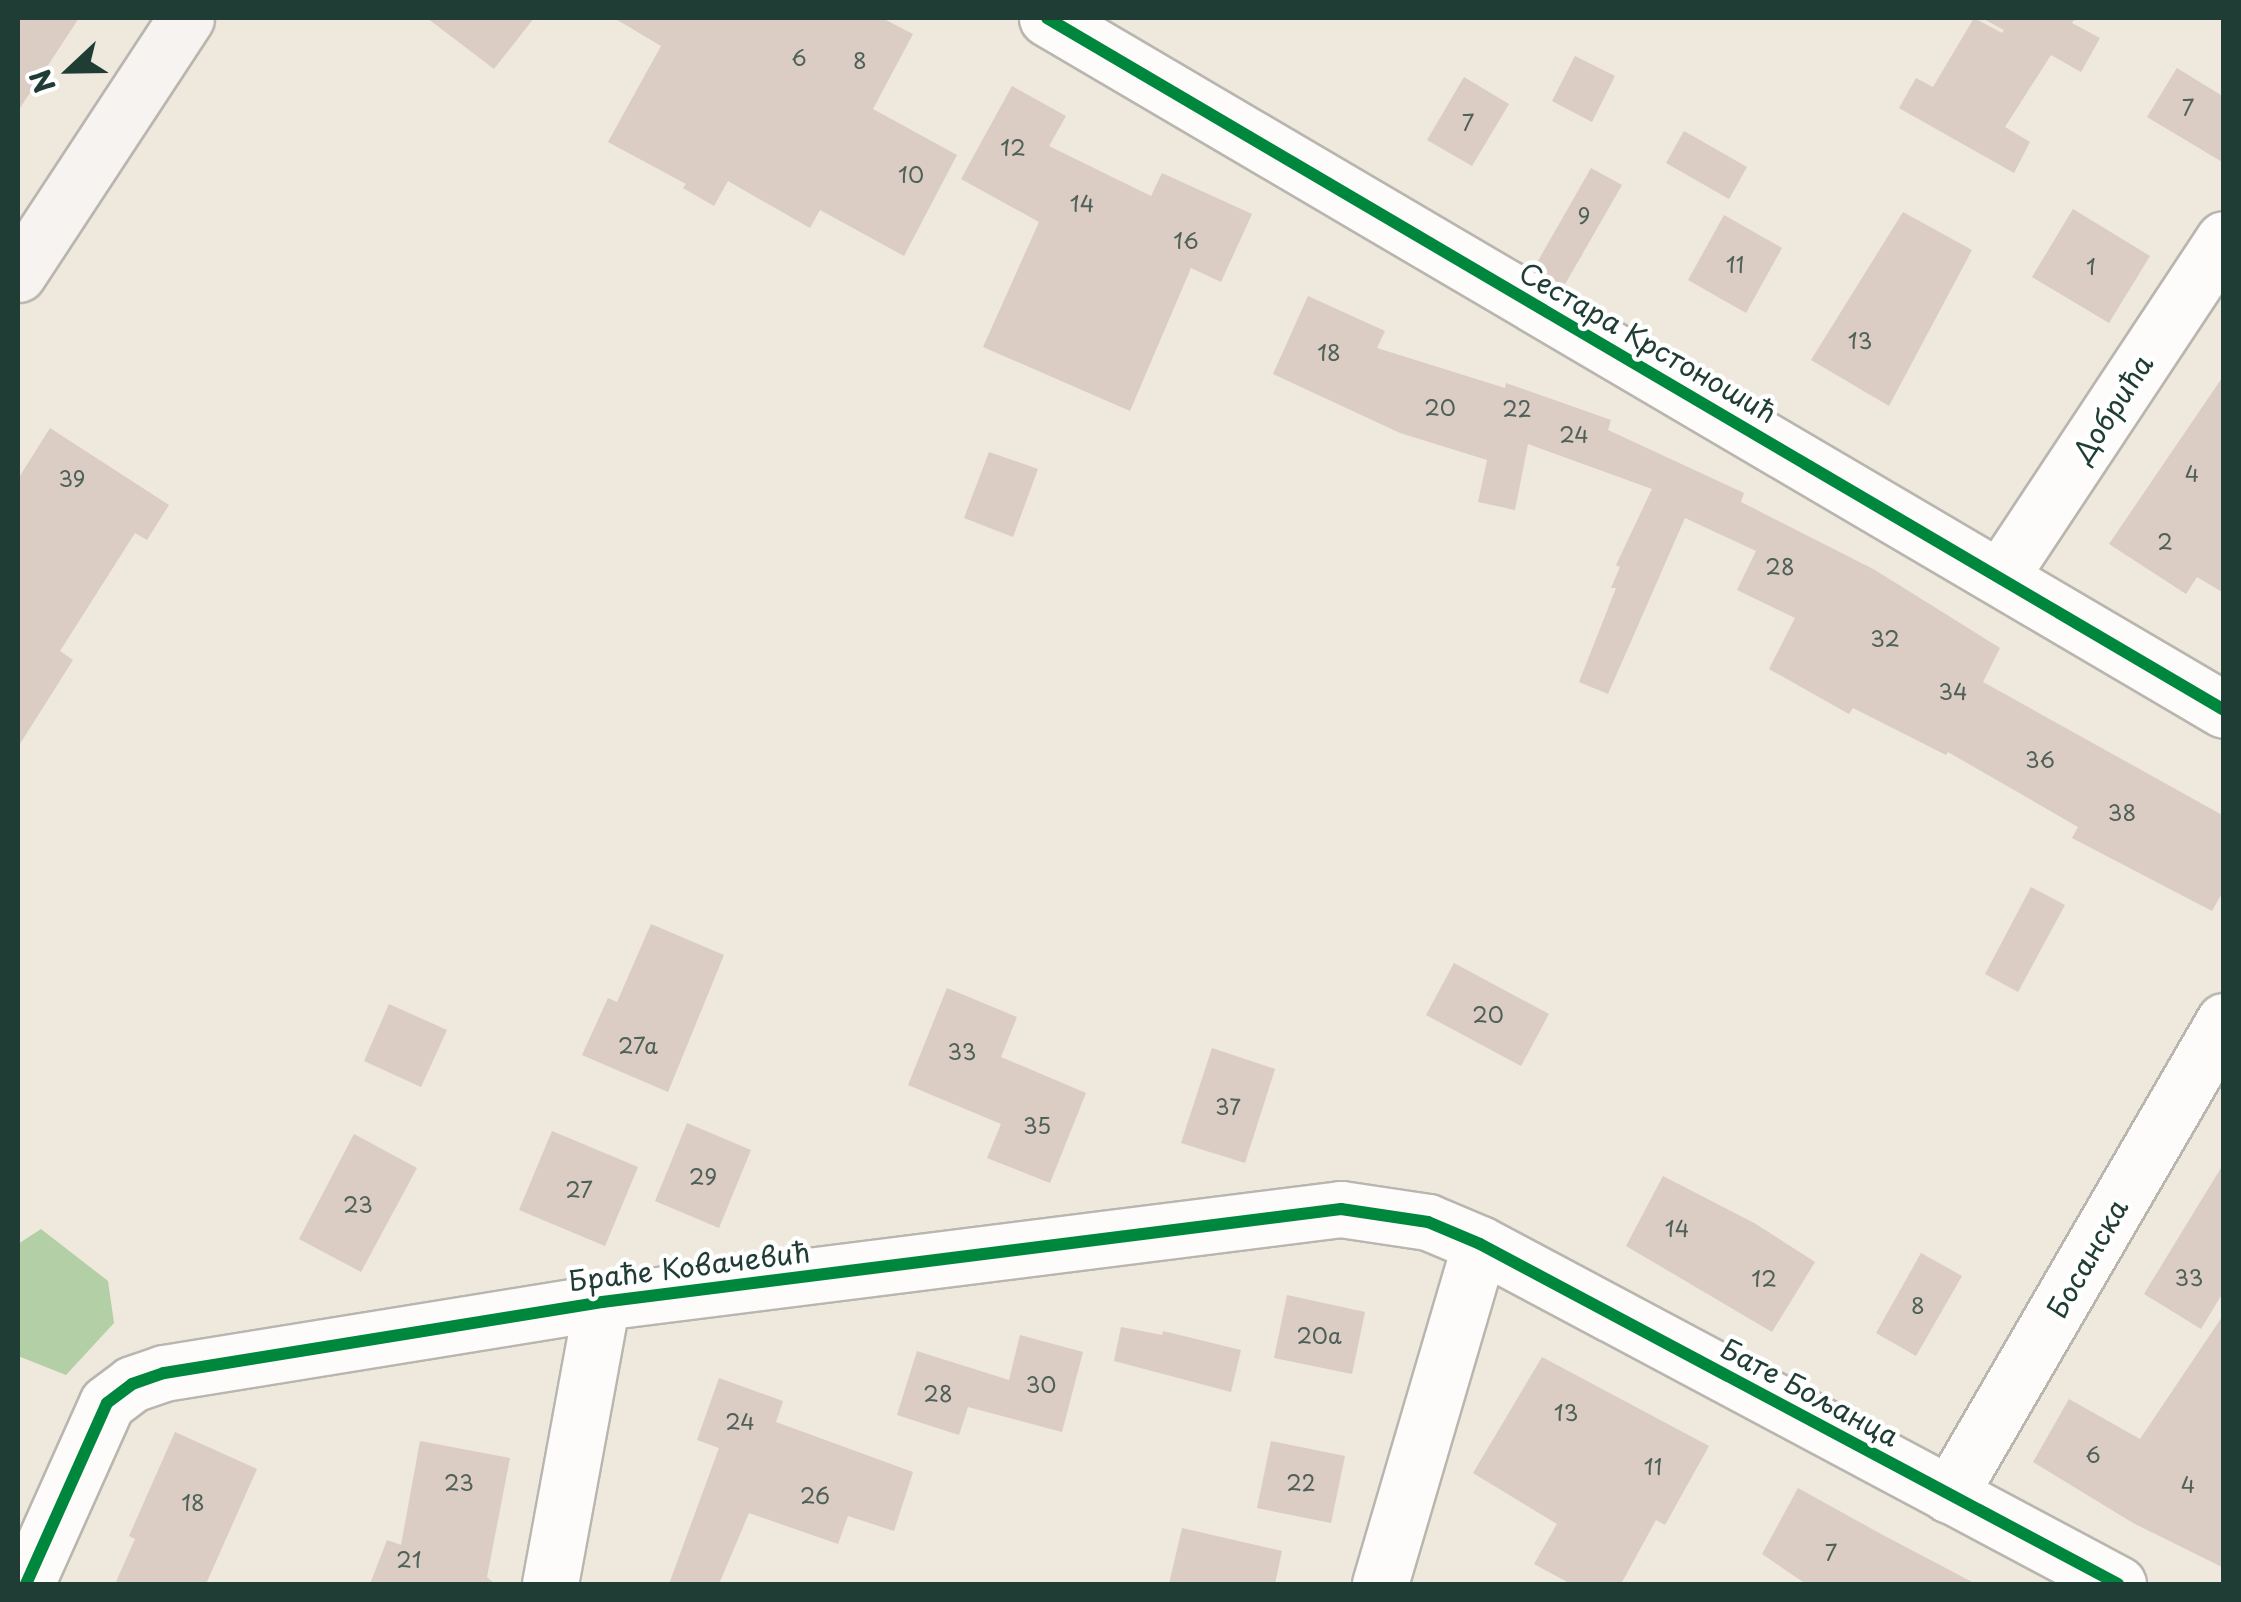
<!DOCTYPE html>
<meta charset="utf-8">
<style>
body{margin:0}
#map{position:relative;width:2241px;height:1602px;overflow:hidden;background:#efe8dd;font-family:"Playpen Sans",sans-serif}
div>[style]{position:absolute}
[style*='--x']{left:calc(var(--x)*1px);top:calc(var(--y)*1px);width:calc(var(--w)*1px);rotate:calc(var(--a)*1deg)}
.forest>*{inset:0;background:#b3cfa5}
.building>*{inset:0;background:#dbccc4}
.roads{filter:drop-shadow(2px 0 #b8b6af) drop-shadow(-2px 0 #b8b6af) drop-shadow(0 2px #b8b6af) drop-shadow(0 -2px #b8b6af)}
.minor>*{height:55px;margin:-27.5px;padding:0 27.5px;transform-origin:27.5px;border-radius:27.5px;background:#fdfcfa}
.secondary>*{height:55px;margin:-27.5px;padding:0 27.5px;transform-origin:27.5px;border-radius:27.5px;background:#f7f3f0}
.cycleway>*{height:12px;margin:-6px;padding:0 6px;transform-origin:6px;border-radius:6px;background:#00873e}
span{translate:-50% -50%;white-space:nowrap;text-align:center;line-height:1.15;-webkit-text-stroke:9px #fff;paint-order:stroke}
.number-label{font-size:22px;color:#4e6158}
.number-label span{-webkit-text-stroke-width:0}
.street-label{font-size:28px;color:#1f3d34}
.frame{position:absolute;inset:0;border:20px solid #1f3d34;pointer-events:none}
.north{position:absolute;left:20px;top:20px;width:100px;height:100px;-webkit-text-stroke:8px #fff;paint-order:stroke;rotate:248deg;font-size:28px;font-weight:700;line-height:40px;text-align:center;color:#1f3d34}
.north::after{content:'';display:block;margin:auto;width:35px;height:45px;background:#1f3d34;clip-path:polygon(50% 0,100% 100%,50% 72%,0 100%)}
</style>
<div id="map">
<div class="forest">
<div style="clip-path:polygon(41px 1229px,108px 1281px,114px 1323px,66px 1375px,18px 1356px,18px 1244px)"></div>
</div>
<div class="building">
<div style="clip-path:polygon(18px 18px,79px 18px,18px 111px)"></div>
<div style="clip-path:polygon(427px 18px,534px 18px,494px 69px)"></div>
<div style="clip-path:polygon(614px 18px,882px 18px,913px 34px,873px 109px,957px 155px,904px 256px,820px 210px,810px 228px,728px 181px,714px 206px,683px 188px,686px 184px,608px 142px,661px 46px)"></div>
<div style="clip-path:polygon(1974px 18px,2002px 33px,2004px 30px,1982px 18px,2075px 18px,2072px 23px,2100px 38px,2081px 72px,2051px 55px,2005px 127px,2030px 142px,2014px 173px,1899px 108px,1916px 78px,1933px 87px)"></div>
<div style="clip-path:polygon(1575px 56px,1615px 76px,1592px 122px,1552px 101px)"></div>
<div style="clip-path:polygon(2177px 68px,2224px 97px,2224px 163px,2147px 117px)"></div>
<div style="clip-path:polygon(1464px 77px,1509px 104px,1472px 166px,1427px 140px)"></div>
<div style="clip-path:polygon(1012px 86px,1066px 116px,1049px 146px,1151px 196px,1162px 173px,1252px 214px,1221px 282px,1191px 268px,1130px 411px,983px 347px,1039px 222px,961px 179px)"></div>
<div style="clip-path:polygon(1684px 131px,1747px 167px,1729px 199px,1666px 163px)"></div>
<div style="clip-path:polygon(1591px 168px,1622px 185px,1564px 286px,1534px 268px)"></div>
<div style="clip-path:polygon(2073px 209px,2150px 256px,2109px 323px,2032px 277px)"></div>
<div style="clip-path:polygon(1903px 212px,1972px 250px,1889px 406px,1811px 360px)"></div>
<div style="clip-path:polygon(1724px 215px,1782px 248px,1746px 313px,1688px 280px)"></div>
<div style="clip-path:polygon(1308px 296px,1385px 331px,1377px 348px,1505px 388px,1506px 383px,1611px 420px,1608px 430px,1744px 493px,1741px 502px,1875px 570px,2000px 648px,1983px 682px,2224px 816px,2224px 890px,2212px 911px,2072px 838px,2078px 827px,1948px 752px,1946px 755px,1853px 708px,1849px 714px,1769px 669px,1795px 618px,1737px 590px,1756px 551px,1685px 518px,1608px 694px,1579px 682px,1616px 588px,1611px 588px,1620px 567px,1616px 565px,1652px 489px,1528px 444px,1515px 510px,1478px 502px,1487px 460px,1400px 433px,1273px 374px)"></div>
<div style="clip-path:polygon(2224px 375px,2224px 593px,2197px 577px,2186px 594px,2109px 544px)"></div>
<div style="clip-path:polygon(50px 428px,169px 505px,147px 540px,135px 533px,60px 651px,73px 660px,18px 747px,18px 479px)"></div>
<div style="clip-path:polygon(989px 452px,1038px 469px,1013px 537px,964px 518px)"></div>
<div style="clip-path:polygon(2031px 887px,2065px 905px,2018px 992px,1985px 974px)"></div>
<div style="clip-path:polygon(651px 924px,724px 955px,668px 1092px,582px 1055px,608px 998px,617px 1002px)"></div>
<div style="clip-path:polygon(1454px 963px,1549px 1014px,1521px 1066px,1426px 1015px)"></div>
<div style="clip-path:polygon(947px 988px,1017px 1017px,1001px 1057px,1086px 1093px,1050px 1183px,987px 1158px,1001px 1124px,908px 1085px)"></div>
<div style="clip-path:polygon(389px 1004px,447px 1030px,421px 1087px,364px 1061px)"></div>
<div style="clip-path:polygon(1212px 1048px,1275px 1069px,1245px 1163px,1181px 1143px)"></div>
<div style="clip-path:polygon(687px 1123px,751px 1150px,719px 1228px,655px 1201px)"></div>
<div style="clip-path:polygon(552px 1131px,638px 1167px,605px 1246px,519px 1210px)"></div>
<div style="clip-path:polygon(354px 1134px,417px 1168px,361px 1272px,299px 1239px)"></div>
<div style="clip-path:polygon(2224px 1163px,2224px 1291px,2201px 1329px,2144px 1294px)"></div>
<div style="clip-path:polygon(1663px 1176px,1756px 1224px,1815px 1262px,1772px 1332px,1626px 1246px)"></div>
<div style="clip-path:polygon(1921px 1253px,1962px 1276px,1916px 1356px,1876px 1333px)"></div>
<div style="clip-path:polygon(1287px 1295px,1365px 1312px,1352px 1374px,1274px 1358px)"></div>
<div style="clip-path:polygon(2224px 1314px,2224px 1568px,2133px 1523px,2033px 1462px,2069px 1399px,2140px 1439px)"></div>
<div style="clip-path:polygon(1121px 1327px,1162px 1335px,1163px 1331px,1241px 1350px,1231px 1392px,1114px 1361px)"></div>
<div style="clip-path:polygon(1020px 1335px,1083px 1352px,1062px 1432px,968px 1407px,959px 1435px,897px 1415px,917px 1351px,1009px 1380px)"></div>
<div style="clip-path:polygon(1542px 1357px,1709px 1446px,1665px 1525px,1656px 1520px,1621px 1584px,1571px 1584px,1534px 1564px,1557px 1524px,1473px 1473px)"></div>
<div style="clip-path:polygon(719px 1378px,783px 1401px,776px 1422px,913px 1472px,894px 1531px,848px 1516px,838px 1544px,749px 1513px,719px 1584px,669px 1584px,719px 1448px,697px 1440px)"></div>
<div style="clip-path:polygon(175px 1432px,257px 1469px,206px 1584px,115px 1584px,135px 1539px,129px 1536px)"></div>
<div style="clip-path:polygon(420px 1441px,510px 1458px,487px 1577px,495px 1584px,370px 1584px,387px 1540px,401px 1545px)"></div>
<div style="clip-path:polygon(1271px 1441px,1345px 1456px,1331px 1523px,1257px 1508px)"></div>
<div style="clip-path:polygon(1798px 1488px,1881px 1534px,1976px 1584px,1806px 1584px,1762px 1554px)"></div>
<div style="clip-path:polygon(1182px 1528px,1282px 1551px,1275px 1584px,1169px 1584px)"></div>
</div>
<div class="roads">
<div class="minor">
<div style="--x:1047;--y:18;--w:1365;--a:30.45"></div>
<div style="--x:2000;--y:577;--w:405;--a:-56.5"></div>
<div style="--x:1949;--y:1495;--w:548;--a:-59.88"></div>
<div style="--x:26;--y:1584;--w:198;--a:-65.9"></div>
<div style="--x:107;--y:1403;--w:31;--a:-37"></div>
<div style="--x:132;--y:1384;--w:34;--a:-19"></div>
<div style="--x:164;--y:1373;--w:444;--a:-9.2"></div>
<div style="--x:602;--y:1302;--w:745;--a:-7.17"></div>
<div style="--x:1341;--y:1209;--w:88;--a:8.5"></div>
<div style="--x:1428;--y:1222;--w:56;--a:22.9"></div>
<div style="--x:1480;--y:1244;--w:723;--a:28.05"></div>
<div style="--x:550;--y:1584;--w:287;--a:-79.6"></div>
<div style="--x:1380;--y:1584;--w:354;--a:-73.6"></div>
</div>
<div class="secondary">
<div style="--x:18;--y:274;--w:306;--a:-56.7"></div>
</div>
</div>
<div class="cycleway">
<div style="--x:1047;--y:18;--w:1365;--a:30.45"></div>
<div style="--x:26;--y:1584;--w:198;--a:-65.9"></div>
<div style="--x:107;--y:1403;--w:31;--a:-37"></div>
<div style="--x:132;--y:1384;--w:34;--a:-19"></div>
<div style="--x:164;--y:1373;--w:444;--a:-9.2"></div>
<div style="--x:602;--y:1302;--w:745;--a:-7.17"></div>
<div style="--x:1341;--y:1209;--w:88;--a:8.5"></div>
<div style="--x:1428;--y:1222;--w:56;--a:22.9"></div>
<div style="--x:1480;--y:1244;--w:723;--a:28.05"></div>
</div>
<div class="number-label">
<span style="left:799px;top:57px">6</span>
<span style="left:860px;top:60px">8</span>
<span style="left:2188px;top:107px">7</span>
<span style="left:1468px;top:122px">7</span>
<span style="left:1013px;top:147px">12</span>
<span style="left:911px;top:174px">10</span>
<span style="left:1082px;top:203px">14</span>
<span style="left:1584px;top:215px">9</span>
<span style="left:1186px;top:240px">16</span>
<span style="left:1735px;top:264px">11</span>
<span style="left:2091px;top:266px">1</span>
<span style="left:1860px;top:340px">13</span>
<span style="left:1329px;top:352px">18</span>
<span style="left:1440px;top:407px">20</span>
<span style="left:1517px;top:408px">22</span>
<span style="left:1574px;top:434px">24</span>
<span style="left:2192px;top:473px">4</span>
<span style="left:72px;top:478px">39</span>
<span style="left:2165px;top:541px">2</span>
<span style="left:1780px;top:566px">28</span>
<span style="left:1885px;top:638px">32</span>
<span style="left:1953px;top:691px">34</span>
<span style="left:2040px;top:759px">36</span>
<span style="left:2122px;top:812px">38</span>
<span style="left:1488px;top:1014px">20</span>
<span style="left:638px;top:1045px">27a</span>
<span style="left:962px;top:1051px">33</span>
<span style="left:1228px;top:1106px">37</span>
<span style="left:1037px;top:1125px">35</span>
<span style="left:703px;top:1176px">29</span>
<span style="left:579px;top:1189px">27</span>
<span style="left:358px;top:1204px">23</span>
<span style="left:1677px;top:1228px">14</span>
<span style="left:2189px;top:1277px">33</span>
<span style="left:1764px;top:1278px">12</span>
<span style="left:1918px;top:1305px">8</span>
<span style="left:1319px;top:1335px">20a</span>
<span style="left:1041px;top:1384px">30</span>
<span style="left:938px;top:1393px">28</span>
<span style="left:1566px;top:1412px">13</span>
<span style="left:740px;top:1421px">24</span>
<span style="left:2093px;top:1454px">6</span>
<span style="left:1653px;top:1466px">11</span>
<span style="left:459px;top:1482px">23</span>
<span style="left:1301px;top:1482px">22</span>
<span style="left:2188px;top:1484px">4</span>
<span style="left:815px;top:1495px">26</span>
<span style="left:193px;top:1502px">18</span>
<span style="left:1831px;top:1552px">7</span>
<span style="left:409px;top:1559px">21</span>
</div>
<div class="street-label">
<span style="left:1648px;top:342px;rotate:30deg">Сестара Крстоношић</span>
<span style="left:2112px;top:408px;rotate:-57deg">Добрића</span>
<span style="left:2087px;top:1258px;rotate:-60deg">Босанска</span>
<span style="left:689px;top:1266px;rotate:-7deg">Браће Ковачевић</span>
<span style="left:1810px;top:1392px;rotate:28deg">Бате Бољанца</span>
</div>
<div class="frame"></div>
<div class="north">N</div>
</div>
